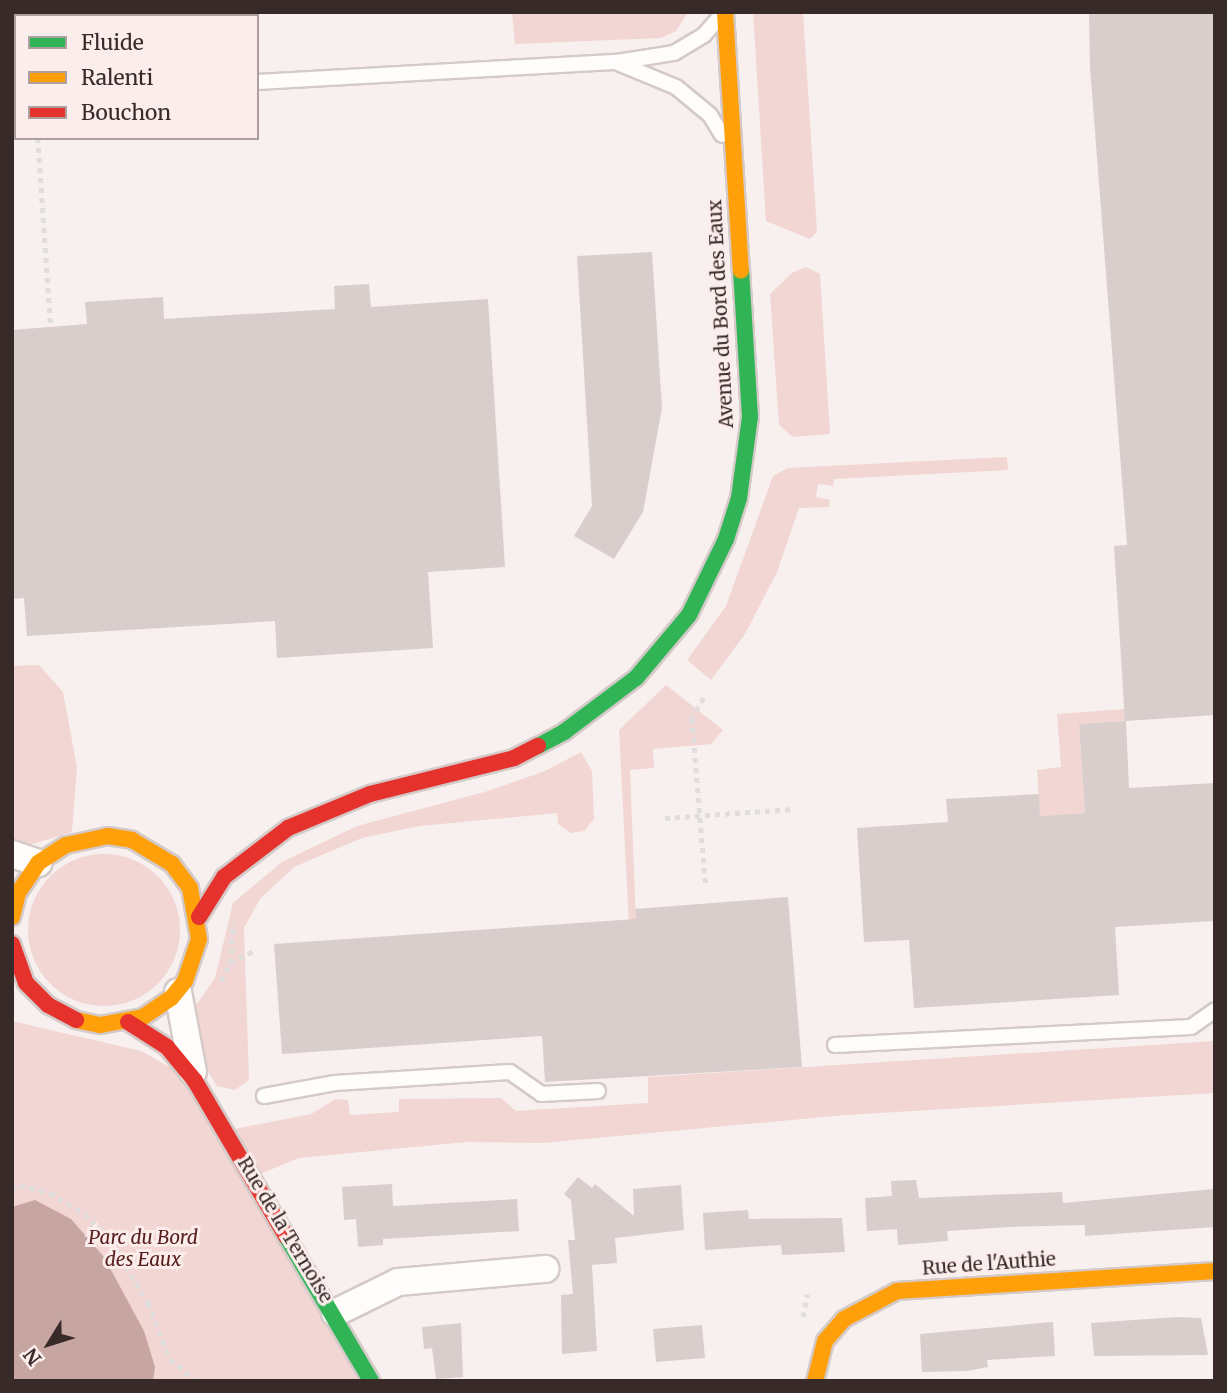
<!DOCTYPE html>
<style>
body{margin:0}
#map{position:relative;width:1227px;height:1393px;overflow:hidden;background:#f8f0ee;font-family:Merriweather,serif}
div>[style]{position:absolute}
[style*='--x']{left:calc(var(--x)*1px);top:calc(var(--y)*1px);width:calc(var(--w)*1px);rotate:calc(var(--a)*1deg)}
.green>*{inset:0;background:#f1d6d3}
.round{border-radius:50%}
.water>*{inset:0;background:#c7a6a2}
.building>*{inset:0;background:#d9cecc}
.path>*{height:4.5px;margin-top:-2.25px;transform-origin:0;background:repeating-linear-gradient(90deg,#e0dddd 0 5px,transparent 0 10px)}
.roads{filter:drop-shadow(2px 0 #d4cac8) drop-shadow(-2px 0 #d4cac8) drop-shadow(0 2px #d4cac8) drop-shadow(0 -2px #d4cac8)}
.lane>*{height:14px;margin:-7px;padding:0 7px;transform-origin:7px;border-radius:7px;background:#fefdfc}
.street>*{height:26px;margin:-13px;padding:0 13px;transform-origin:13px;border-radius:13px;background:#fefdfc}
.fast>*{height:16px;margin:-8px;padding:0 8px;transform-origin:8px;border-radius:8px;background:#30b455}
.slow>*{height:16px;margin:-8px;padding:0 8px;transform-origin:8px;border-radius:8px;background:#ff9f0a}
.jam>*{height:16px;margin:-8px;padding:0 8px;transform-origin:8px;border-radius:8px;background:#e5322d}
span{translate:-50% -50%;white-space:nowrap;text-align:center;line-height:1.15;-webkit-text-stroke:6px #fbedeb;paint-order:stroke}
.street-label{font-size:19px;color:#372a29}
.park-label{font-size:19px;color:#59201e;font-style:italic}
.frame{position:absolute;inset:0;border:14px solid #372a29;pointer-events:none}
.legend{position:absolute;left:14px;top:14px;width:245px;height:126px;box-sizing:border-box;background:#fbedeb;border:2px solid #ad9f9d;margin:0;padding:9px 12px;list-style:none;font-size:21px;color:#372a29}
.legend li{display:flex;align-items:center;gap:14px;height:35px}
.legend b{width:35px;border:2px solid #ad9f9d}
.north{position:absolute;left:14px;top:1309px;width:70px;height:70px;-webkit-text-stroke:5px #fbedeb;paint-order:stroke;rotate:232deg;font-size:19px;font-weight:700;line-height:28px;text-align:center;color:#372a29}
.north::after{content:'';display:block;margin:auto;width:24px;height:32px;background:#372a29;clip-path:polygon(50% 0,100% 100%,50% 72%,0 100%)}
</style>
<div id="map">
<div class="green">
<div style="clip-path:polygon(512px 12px,688px 12px,676px 31px,661px 38px,515px 44px)"></div>
<div style="clip-path:polygon(753px 12px,803px 12px,817px 232px,810px 239px,766px 221px)"></div>
<div style="clip-path:polygon(806px 267px,820px 274px,830px 434px,793px 437px,779px 425px,770px 294px,792px 273px)"></div>
<div style="clip-path:polygon(1007px 457px,1008px 470px,834px 479px,833px 486px,818px 484px,816px 497px,830px 500px,829px 507px,799px 508px,777px 572px,745px 634px,711px 680px,687px 660px,726px 606px,773px 476px,788px 468px)"></div>
<div style="clip-path:polygon(39px 665px,63px 692px,77px 767px,72px 832px,29px 845px,12px 839px,12px 666px)"></div>
<div style="clip-path:polygon(666px 685px,723px 730px,711px 744px,653px 749px,654px 768px,630px 770px,636px 923px,629px 924px,619px 730px)"></div>
<div style="clip-path:polygon(1125px 709px,1126px 721px,1079px 724px,1085px 813px,1040px 816px,1037px 770px,1061px 767px,1057px 714px)"></div>
<div style="clip-path:polygon(581px 752px,592px 771px,594px 819px,584px 831px,571px 833px,558px 824px,557px 813px,420px 826px,362px 838px,294px 867px,260px 899px,244px 928px,249px 1080px,235px 1090px,217px 1086px,198px 1056px,192px 1011px,215px 978px,233px 903px,282px 862px,357px 826px,488px 791px,545px 771px)"></div>
<div class="round" style="left:28px;top:854px;width:152px;height:152px"></div>
<div style="clip-path:polygon(12px 1021px,141px 1051px,195px 1081px,225px 1131px,311px 1114px,336px 1099px,348px 1100px,350px 1115px,399px 1112px,399px 1099px,501px 1098px,516px 1111px,648px 1103px,648px 1077px,1215px 1041px,1215px 1093px,846px 1115px,542px 1143px,466px 1142px,299px 1158px,253px 1177px,371px 1381px,12px 1381px)"></div>
</div>
<div class="water">
<div style="clip-path:polygon(35px 1200px,71px 1219px,104px 1257px,144px 1331px,155px 1367px,153px 1381px,12px 1381px,12px 1207px)"></div>
</div>
<div class="building">
<div style="clip-path:polygon(1089px 12px,1215px 12px,1215px 715px,1126px 721px,1129px 788px,1215px 783px,1215px 921px,1115px 927px,1119px 995px,914px 1008px,909px 940px,864px 942px,857px 828px,948px 822px,946px 799px,1039px 794px,1040px 816px,1085px 813px,1079px 724px,1125px 721px,1114px 546px,1127px 545px,1090px 67px)"></div>
<div style="clip-path:polygon(652px 252px,662px 408px,643px 512px,614px 559px,574px 536px,592px 506px,577px 256px)"></div>
<div style="clip-path:polygon(369px 284px,371px 307px,488px 299px,505px 567px,428px 572px,433px 648px,277px 658px,275px 621px,27px 636px,24px 598px,12px 599px,12px 330px,87px 324px,85px 302px,163px 297px,164px 319px,335px 309px,334px 286px)"></div>
<div style="clip-path:polygon(788px 897px,802px 1067px,545px 1082px,542px 1036px,282px 1054px,274px 944px,636px 919px,635px 909px)"></div>
<div style="clip-path:polygon(578px 1177px,592px 1188px,595px 1184px,634px 1216px,633px 1189px,681px 1185px,684px 1230px,615px 1238px,617px 1263px,592px 1265px,597px 1351px,562px 1354px,561px 1295px,573px 1294px,568px 1240px,575px 1240px,571px 1200px,564px 1194px)"></div>
<div style="clip-path:polygon(916px 1180px,919px 1198px,1062px 1192px,1063px 1203px,1215px 1189px,1215px 1227px,1085px 1236px,1085px 1225px,1009px 1227px,947px 1231px,948px 1241px,898px 1245px,897px 1229px,867px 1231px,865px 1198px,892px 1196px,891px 1181px)"></div>
<div style="clip-path:polygon(392px 1184px,393px 1206px,517px 1199px,519px 1231px,383px 1239px,383px 1245px,358px 1247px,356px 1219px,344px 1220px,342px 1187px)"></div>
<div style="clip-path:polygon(748px 1210px,749px 1219px,842px 1218px,845px 1252px,782px 1255px,781px 1245px,705px 1250px,703px 1213px)"></div>
<div style="clip-path:polygon(1176px 1317px,1201px 1318px,1208px 1355px,1094px 1356px,1091px 1323px)"></div>
<div style="clip-path:polygon(1053px 1322px,1055px 1356px,987px 1360px,988px 1367px,967px 1371px,922px 1372px,920px 1334px)"></div>
<div style="clip-path:polygon(461px 1323px,463px 1377px,436px 1379px,432px 1348px,424px 1349px,422px 1327px)"></div>
<div style="clip-path:polygon(702px 1325px,705px 1358px,656px 1362px,653px 1329px)"></div>
</div>
<div class="path">
<div style="--x:30;--y:12;--w:4;--a:90"></div>
<div style="--x:38;--y:138;--w:189;--a:86.1"></div>
<div style="--x:704;--y:698;--w:23;--a:121"></div>
<div style="--x:692;--y:718;--w:170;--a:85.3"></div>
<div style="--x:665;--y:818;--w:129;--a:-4"></div>
<div style="--x:230;--y:963;--w:28;--a:-27"></div>
<div style="--x:221;--y:981;--w:19;--a:-62"></div>
<div style="--x:230;--y:964;--w:42;--a:-85.9"></div>
<div style="--x:12;--y:1188;--w:9;--a:-21"></div>
<div style="--x:20;--y:1185;--w:31;--a:15"></div>
<div style="--x:50;--y:1193;--w:41;--a:31"></div>
<div style="--x:85;--y:1214;--w:37;--a:45"></div>
<div style="--x:111;--y:1240;--w:73;--a:59.6"></div>
<div style="--x:148;--y:1303;--w:60;--a:68.6"></div>
<div style="--x:170;--y:1359;--w:34;--a:40"></div>
<div style="--x:803;--y:1317;--w:23;--a:-80"></div>
</div>
<div class="roads">
<div class="lane">
<div style="--x:618;--y:63;--w:63;--a:22.5"></div>
<div style="--x:676;--y:87;--w:44;--a:39.5"></div>
<div style="--x:710;--y:115;--w:23;--a:59"></div>
<div style="--x:257;--y:82;--w:361;--a:-3.2"></div>
<div style="--x:617;--y:62;--w:58;--a:-9"></div>
<div style="--x:674;--y:53;--w:35;--a:-31"></div>
<div style="--x:704;--y:35;--w:21;--a:-49"></div>
<div style="--x:12;--y:98;--w:4;--a:0"></div>
<div style="--x:835;--y:1045;--w:356;--a:-2.9"></div>
<div style="--x:1191;--y:1027;--w:29;--a:-35"></div>
<div style="--x:264;--y:1096;--w:72;--a:-10.4"></div>
<div style="--x:335;--y:1083;--w:175;--a:-3.6"></div>
<div style="--x:510;--y:1072;--w:38;--a:35"></div>
<div style="--x:541;--y:1094;--w:57;--a:-3"></div>
</div>
<div class="street">
<div style="--x:12;--y:854;--w:28;--a:19"></div>
<div style="--x:178;--y:992;--w:81;--a:79.4"></div>
<div style="--x:335;--y:1313;--w:70;--a:-26.2"></div>
<div style="--x:398;--y:1282;--w:148;--a:-5.1"></div>
</div>
<div class="fast">
<div style="--x:538;--y:746;--w:30;--a:-28"></div>
<div style="--x:564;--y:732;--w:90;--a:-36.9"></div>
<div style="--x:636;--y:678;--w:82;--a:-49.9"></div>
<div style="--x:689;--y:615;--w:85;--a:-64"></div>
<div style="--x:726;--y:539;--w:43;--a:-72.4"></div>
<div style="--x:739;--y:498;--w:82;--a:-82.3"></div>
<div style="--x:750;--y:417;--w:146;--a:-93.5"></div>
<div style="--x:286;--y:1236;--w:168;--a:59.6"></div>
</div>
<div class="slow">
<div style="--x:725;--y:12;--w:259;--a:86.5"></div>
<div style="--x:12;--y:917;--w:25;--a:-76"></div>
<div style="--x:18;--y:893;--w:36;--a:-56"></div>
<div style="--x:38;--y:863;--w:33;--a:-33"></div>
<div style="--x:66;--y:845;--w:43;--a:-12.1"></div>
<div style="--x:108;--y:836;--w:24;--a:9"></div>
<div style="--x:132;--y:840;--w:47;--a:31"></div>
<div style="--x:172;--y:864;--w:30;--a:53"></div>
<div style="--x:190;--y:888;--w:52;--a:80"></div>
<div style="--x:199;--y:939;--w:44;--a:108.4"></div>
<div style="--x:185;--y:981;--w:22;--a:129"></div>
<div style="--x:171;--y:998;--w:34;--a:146"></div>
<div style="--x:143;--y:1017;--w:44;--a:169.5"></div>
<div style="--x:100;--y:1025;--w:25;--a:-168"></div>
<div style="--x:815;--y:1381;--w:41;--a:-76"></div>
<div style="--x:825;--y:1341;--w:29;--a:-49"></div>
<div style="--x:844;--y:1319;--w:60;--a:-27.8"></div>
<div style="--x:897;--y:1291;--w:319;--a:-3.6"></div>
</div>
<div class="jam">
<div style="--x:199;--y:917;--w:47;--a:-58"></div>
<div style="--x:224;--y:877;--w:81;--a:-37.4"></div>
<div style="--x:288;--y:828;--w:89;--a:-22.5"></div>
<div style="--x:370;--y:794;--w:148;--a:-14"></div>
<div style="--x:514;--y:758;--w:27;--a:-27"></div>
<div style="--x:12;--y:944;--w:41;--a:70.3"></div>
<div style="--x:26;--y:983;--w:31;--a:45"></div>
<div style="--x:48;--y:1005;--w:32;--a:28"></div>
<div style="--x:128;--y:1022;--w:46;--a:32.7"></div>
<div style="--x:167;--y:1047;--w:44;--a:50.5"></div>
<div style="--x:195;--y:1081;--w:180;--a:59.6"></div>
</div>
</div>
<div class="street-label">
<span style="left:721px;top:314px;rotate:-93deg">Avenue du Bord des Eaux</span>
<span style="left:285px;top:1230px;rotate:59deg">Rue de la Ternoise</span>
<span style="left:989px;top:1264px;rotate:-4deg">Rue de l'Authie</span>
</div>
<div class="park-label">
<span style="left:143px;top:1249px">Parc du Bord<br>des Eaux</span>
</div>
<div class="frame"></div>
<ul class="legend">
<li><b style="height:9px;background:#30b455"></b>Fluide</li>
<li><b style="height:9px;background:#ff9f0a"></b>Ralenti</li>
<li><b style="height:9px;background:#e5322d"></b>Bouchon</li>
</ul>
<div class="north">N</div>
</div>
